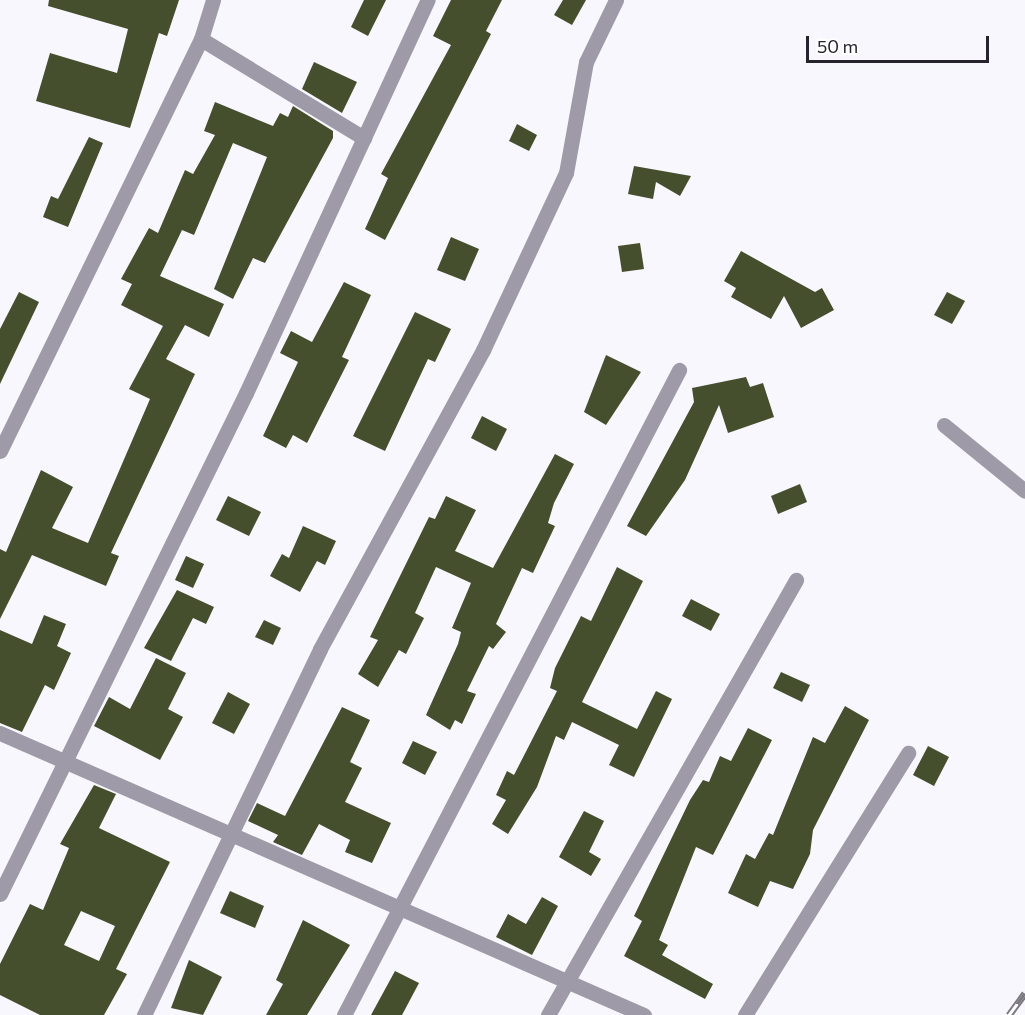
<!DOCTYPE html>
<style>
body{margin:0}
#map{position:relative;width:1025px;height:1015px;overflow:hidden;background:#f9f7fe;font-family:Commissioner,sans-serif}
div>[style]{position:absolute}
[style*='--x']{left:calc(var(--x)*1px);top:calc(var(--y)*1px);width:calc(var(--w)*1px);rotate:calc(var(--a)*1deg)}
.building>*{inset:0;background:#454f2d}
.street>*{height:15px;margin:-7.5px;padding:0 7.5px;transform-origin:7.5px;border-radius:7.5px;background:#9f9aa8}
.rail>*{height:7px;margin-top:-3.5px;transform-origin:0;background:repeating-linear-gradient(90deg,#fff 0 14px,#7a7781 0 28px);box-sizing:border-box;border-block:2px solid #7a7781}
span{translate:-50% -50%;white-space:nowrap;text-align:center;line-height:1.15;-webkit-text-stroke:6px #fff;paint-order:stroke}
.scale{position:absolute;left:806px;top:36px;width:183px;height:27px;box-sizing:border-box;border:3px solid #26222e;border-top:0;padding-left:8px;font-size:18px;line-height:21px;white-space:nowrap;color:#26222e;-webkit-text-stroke:4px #fff;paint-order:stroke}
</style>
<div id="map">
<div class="building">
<div style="clip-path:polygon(49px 0,179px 0,167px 36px,159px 33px,130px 128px,36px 101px,50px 53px,117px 73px,128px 29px,48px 6px)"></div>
<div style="clip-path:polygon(364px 0,386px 0,368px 36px,351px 27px)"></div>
<div style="clip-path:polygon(451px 0,502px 0,486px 31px,491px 34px,385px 240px,365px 229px,388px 178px,381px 174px,451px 45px,433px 36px)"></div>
<div style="clip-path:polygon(563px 0,586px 0,572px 25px,554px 15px)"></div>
<div style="clip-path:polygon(314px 62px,357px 82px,342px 113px,302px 89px)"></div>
<div style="clip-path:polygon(215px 102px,273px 126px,280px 113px,288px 117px,293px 106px,333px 131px,333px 138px,265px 263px,253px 258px,233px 299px,214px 289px,267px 157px,233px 143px,194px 235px,182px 230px,160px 276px,224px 304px,209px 337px,185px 325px,166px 359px,195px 374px,111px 553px,119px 556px,106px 586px,32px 555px,0 619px,0 549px,6px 552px,41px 470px,73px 487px,52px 528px,88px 543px,150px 399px,129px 389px,163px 326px,121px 305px,132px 284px,121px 279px,149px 228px,158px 233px,185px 170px,193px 174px,215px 135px,204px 131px)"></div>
<div style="clip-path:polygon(517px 124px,537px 135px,529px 151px,509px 141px)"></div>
<div style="clip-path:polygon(89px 137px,103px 143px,68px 227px,43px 217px,51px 196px,58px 199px)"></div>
<div style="clip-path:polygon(634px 166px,691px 176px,680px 196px,656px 182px,653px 199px,628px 194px)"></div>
<div style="clip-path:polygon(451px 237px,479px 249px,465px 281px,437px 270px)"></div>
<div style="clip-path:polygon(640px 243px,644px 269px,622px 272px,618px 246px)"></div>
<div style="clip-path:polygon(741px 251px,815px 292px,822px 288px,834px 310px,801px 328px,784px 296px,771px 319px,731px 297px,736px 288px,724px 281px)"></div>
<div style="clip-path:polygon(344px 282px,371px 295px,342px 357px,349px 360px,307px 443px,293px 435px,286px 448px,263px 436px,298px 362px,280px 353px,291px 331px,312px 342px)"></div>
<div style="clip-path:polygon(19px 292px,39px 302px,0 384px,0 329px)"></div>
<div style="clip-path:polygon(947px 292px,965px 301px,952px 324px,934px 315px)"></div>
<div style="clip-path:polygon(415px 312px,451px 329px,435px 362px,428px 359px,385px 451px,353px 436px)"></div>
<div style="clip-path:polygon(606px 355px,641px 372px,606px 425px,584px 412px)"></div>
<div style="clip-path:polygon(746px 377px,750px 387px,763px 383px,774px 417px,728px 433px,719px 405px,685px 480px,646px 536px,627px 526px,694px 402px,692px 388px)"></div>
<div style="clip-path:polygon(482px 416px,507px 429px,496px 451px,471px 438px)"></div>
<div style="clip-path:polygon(555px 454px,574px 464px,554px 503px,548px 523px,555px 526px,533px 573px,522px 568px,496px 624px,506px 632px,493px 649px,489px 646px,467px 691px,476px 694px,462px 724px,455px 720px,450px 730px,426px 715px,458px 644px,461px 632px,452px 628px,471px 583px,436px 567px,415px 613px,424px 618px,406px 654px,399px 650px,378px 687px,358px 674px,378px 640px,370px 637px,429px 517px,435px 519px,446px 496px,476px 510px,455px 551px,493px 568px)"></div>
<div style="clip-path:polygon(800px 484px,807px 502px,778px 514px,771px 496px)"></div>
<div style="clip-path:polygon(228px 496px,261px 512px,249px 536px,216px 520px)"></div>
<div style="clip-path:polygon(303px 526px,336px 541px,325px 565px,317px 561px,300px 592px,270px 576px,282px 554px,289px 558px)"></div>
<div style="clip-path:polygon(186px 556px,204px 564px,193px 588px,175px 580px)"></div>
<div style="clip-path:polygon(617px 567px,643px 581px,582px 702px,637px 729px,656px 691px,672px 699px,634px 777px,609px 765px,619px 745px,572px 722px,564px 740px,556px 736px,537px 787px,508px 834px,492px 824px,506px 800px,496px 795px,507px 771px,514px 775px,557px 691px,550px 688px,555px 668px,581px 616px,591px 621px)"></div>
<div style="clip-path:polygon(177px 590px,214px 607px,206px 624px,193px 618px,171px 661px,144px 648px)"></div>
<div style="clip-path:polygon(691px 599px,720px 614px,711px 631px,682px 616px)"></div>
<div style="clip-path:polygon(44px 615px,66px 624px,57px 646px,71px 653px,54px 690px,45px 685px,22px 732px,0 723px,0 630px,32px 644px)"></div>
<div style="clip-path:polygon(264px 620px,281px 628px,273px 645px,255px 637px)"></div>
<div style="clip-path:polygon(156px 658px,186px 673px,168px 709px,183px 717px,160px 760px,94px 726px,109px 697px,130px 709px)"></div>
<div style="clip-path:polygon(781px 672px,810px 685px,802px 702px,773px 688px)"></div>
<div style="clip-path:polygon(228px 692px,250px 704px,234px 734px,212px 723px)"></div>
<div style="clip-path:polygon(845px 706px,869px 720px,813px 830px,810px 854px,793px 889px,770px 881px,758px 907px,728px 893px,746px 854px,755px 859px,769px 833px,773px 835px,813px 737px,825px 743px)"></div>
<div style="clip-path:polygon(342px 707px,370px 720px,350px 762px,362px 768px,345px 802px,391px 823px,372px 863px,345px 852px,350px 840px,319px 824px,302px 855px,273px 842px,278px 835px,248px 821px,257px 803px,285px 816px)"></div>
<div style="clip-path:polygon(748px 728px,772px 740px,713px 855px,696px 847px,659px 940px,668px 945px,662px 955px,713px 984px,705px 999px,624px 956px,642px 921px,634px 916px,690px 800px,703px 780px,709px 782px,720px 756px,731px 761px)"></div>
<div style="clip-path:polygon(413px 741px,437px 752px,425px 775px,402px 763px)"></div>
<div style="clip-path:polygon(928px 746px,949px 757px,934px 786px,913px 775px)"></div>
<div style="clip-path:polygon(evenodd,94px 785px,116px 794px,99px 828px,170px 862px,116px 969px,127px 974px,104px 1015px,40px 1015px,0 995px,0 964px,30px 904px,43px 910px,69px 848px,60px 844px,94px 785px,81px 911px,115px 926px,99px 961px,64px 945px,81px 911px)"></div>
<div style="clip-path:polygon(584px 811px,604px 821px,589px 852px,601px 859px,591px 876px,559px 857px)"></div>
<div style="clip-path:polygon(230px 891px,264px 906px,255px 928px,220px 913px)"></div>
<div style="clip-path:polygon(542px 897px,558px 906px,532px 955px,496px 937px,508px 914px,526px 924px)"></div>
<div style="clip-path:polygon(303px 920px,350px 945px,307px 1015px,266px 1015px,283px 984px,276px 980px)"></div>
<div style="clip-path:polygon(189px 960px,222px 977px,203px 1015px,171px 1008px)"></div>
<div style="clip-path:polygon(395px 971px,419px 983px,402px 1015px,371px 1015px)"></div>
</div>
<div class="street">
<div style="--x:201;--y:39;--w:191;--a:31.3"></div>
<div style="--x:944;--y:425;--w:104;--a:39.2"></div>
<div style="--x:0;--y:451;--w:458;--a:-64"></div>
<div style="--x:201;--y:39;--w:41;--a:-72.9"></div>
<div style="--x:0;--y:733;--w:703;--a:23.65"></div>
<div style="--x:0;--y:894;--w:558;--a:-63.85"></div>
<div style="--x:246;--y:393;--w:433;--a:-65.2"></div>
<div style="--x:144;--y:1015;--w:406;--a:-64.3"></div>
<div style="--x:320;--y:649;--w:341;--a:-61.4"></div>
<div style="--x:483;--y:350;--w:195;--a:-64.9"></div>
<div style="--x:566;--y:173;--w:113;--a:-79.8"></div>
<div style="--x:586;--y:62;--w:69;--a:-64.2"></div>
<div style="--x:344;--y:1015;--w:727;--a:-62.55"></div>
<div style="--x:548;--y:1015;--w:501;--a:-60.31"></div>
<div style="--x:745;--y:1015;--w:309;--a:-58.1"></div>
</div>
<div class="rail">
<div style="--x:1009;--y:1015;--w:27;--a:-54"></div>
</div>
<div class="scale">50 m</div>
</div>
